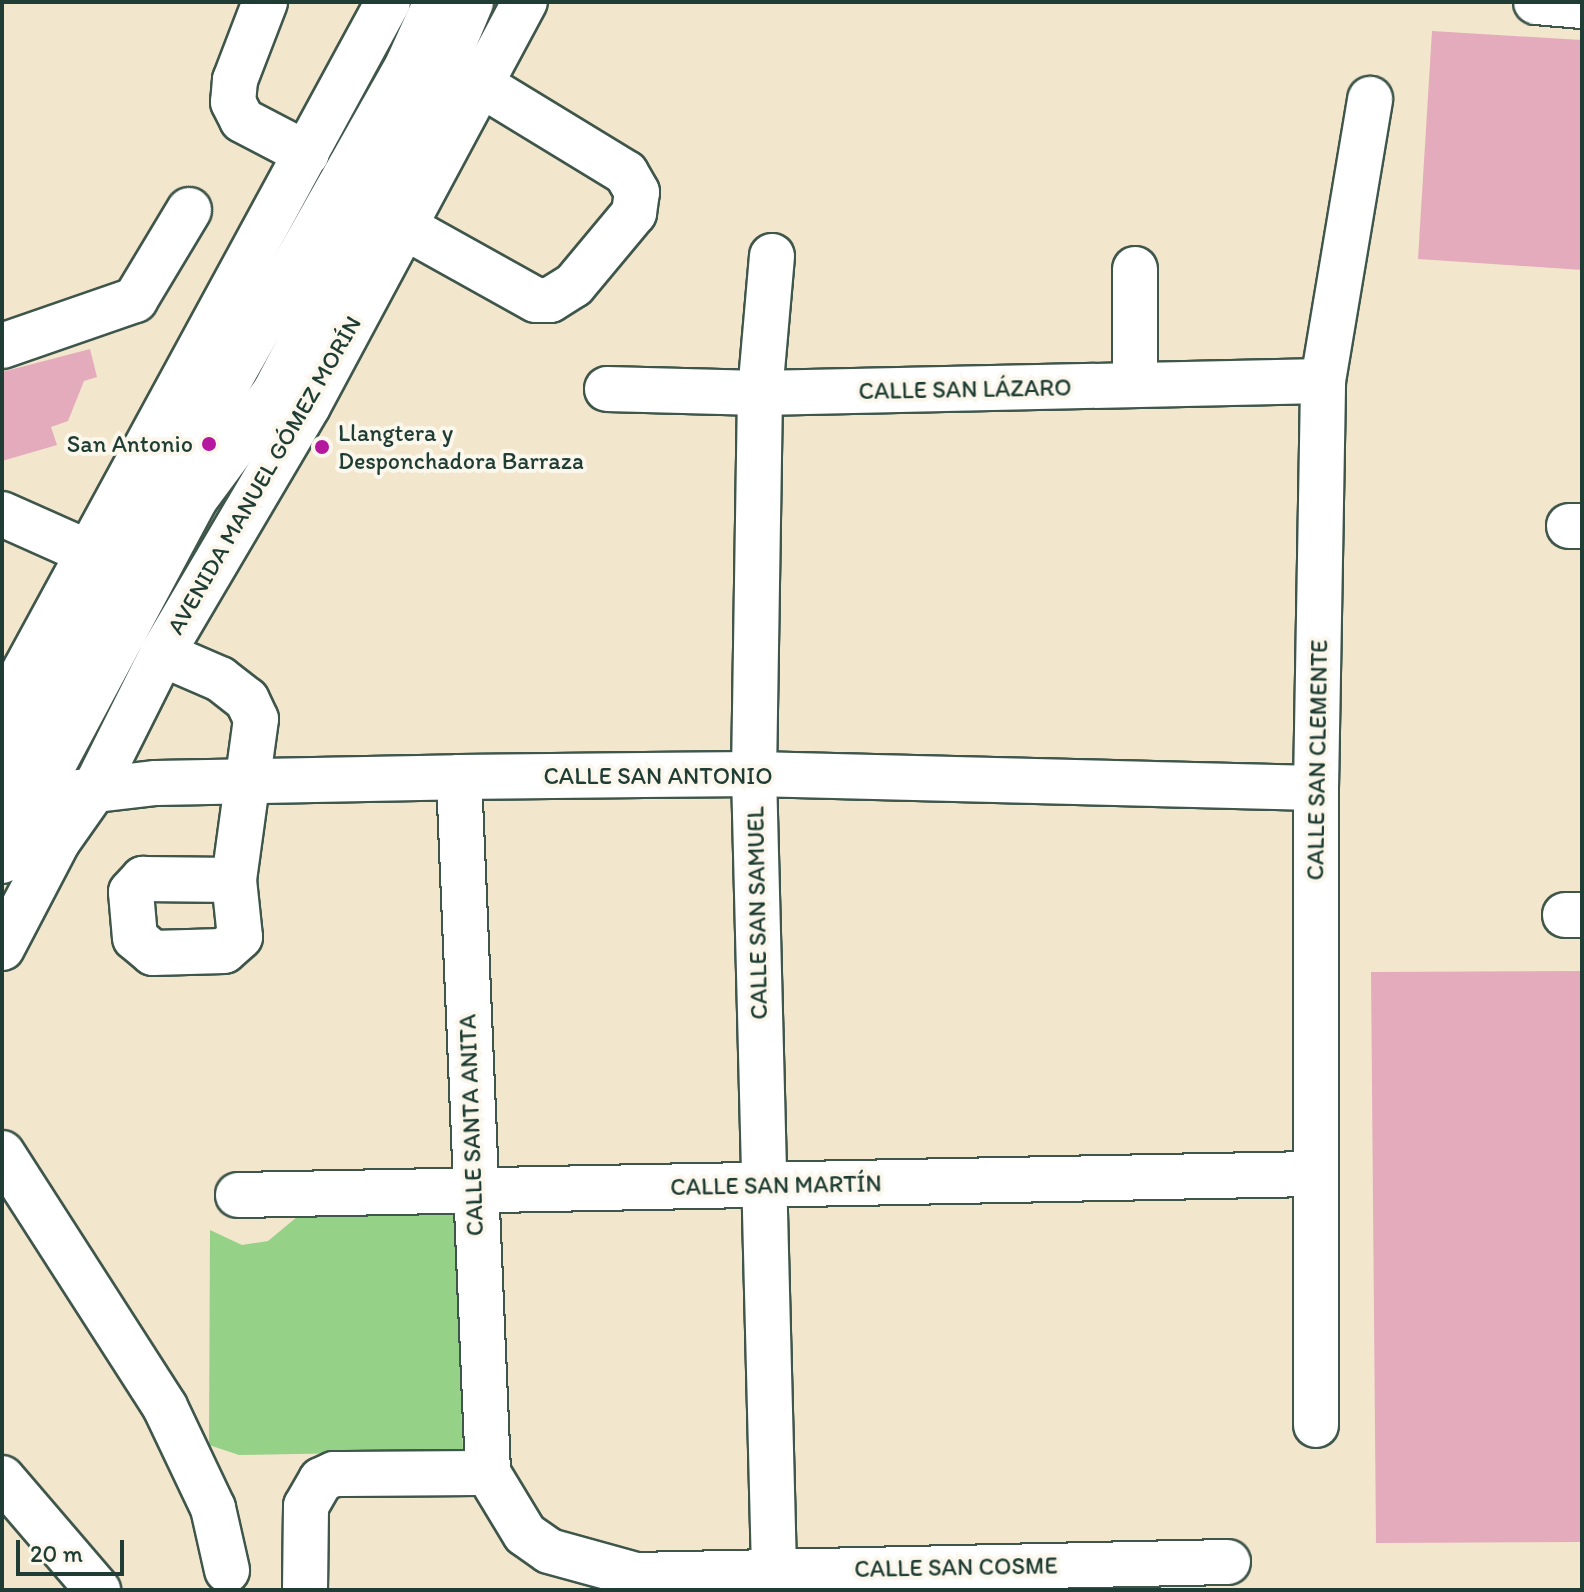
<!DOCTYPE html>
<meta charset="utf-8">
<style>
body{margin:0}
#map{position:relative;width:1584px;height:1592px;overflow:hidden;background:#f2e6cc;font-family:Itim,sans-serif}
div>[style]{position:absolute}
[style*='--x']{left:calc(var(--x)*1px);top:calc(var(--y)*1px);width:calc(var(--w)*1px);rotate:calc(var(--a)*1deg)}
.green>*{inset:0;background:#95d186}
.building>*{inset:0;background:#e4abbd}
.roads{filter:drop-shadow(2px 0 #3f564b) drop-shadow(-2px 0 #3f564b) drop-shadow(0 2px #3f564b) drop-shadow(0 -2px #3f564b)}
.minor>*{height:44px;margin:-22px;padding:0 22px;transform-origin:22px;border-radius:22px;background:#fff}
.major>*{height:44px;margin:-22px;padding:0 22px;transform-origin:22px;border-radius:22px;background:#fff}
.dots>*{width:22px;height:22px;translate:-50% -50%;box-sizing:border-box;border:4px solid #fbf7ec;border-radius:50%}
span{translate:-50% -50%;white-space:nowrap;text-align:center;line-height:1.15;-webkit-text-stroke:8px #fbf7ec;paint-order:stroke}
.street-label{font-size:24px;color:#1f3d34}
.poi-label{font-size:24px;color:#1f3d34}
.left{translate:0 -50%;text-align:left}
.right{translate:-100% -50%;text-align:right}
.frame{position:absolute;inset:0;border:4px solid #1f3d34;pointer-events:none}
.scale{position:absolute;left:16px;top:1540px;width:108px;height:36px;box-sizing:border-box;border:4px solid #1f3d34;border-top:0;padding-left:10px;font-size:24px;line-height:28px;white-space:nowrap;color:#1f3d34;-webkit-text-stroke:6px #fbf7ec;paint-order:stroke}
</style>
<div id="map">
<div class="green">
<div style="clip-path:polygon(454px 1211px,463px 1451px,239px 1455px,209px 1445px,210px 1230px,242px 1245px,268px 1241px,297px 1217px)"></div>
</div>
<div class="building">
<div style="clip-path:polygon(1432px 31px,1582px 40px,1582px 270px,1418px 259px)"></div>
<div style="clip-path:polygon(90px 349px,97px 377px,84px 381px,68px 421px,51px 427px,57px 445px,2px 461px,2px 372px)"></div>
<div style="clip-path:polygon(1582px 971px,1582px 1542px,1376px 1543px,1371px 972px)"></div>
</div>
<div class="roads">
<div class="minor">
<div style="--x:265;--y:2;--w:84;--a:111"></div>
<div style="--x:235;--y:80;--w:22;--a:95"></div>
<div style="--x:233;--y:102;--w:20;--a:63"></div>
<div style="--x:242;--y:120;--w:73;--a:27.6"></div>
<div style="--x:1536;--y:2;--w:46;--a:5"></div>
<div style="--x:403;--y:226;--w:152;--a:29.1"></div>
<div style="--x:536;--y:300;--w:14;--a:0"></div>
<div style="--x:550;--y:300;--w:28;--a:-32"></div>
<div style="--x:574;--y:285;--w:94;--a:-50.2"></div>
<div style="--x:634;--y:213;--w:21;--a:-82"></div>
<div style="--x:637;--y:192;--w:22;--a:-120"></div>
<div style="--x:626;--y:173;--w:171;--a:-148.6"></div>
<div style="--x:772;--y:256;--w:138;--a:95"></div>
<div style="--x:760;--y:393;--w:381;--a:90.9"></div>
<div style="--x:754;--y:774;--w:796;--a:88.56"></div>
<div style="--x:1135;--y:269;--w:116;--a:90"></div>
<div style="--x:2;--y:346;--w:141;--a:-19.1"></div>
<div style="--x:135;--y:300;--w:105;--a:-59"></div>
<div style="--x:607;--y:389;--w:153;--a:1.5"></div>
<div style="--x:760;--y:393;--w:563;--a:-1.22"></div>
<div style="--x:2;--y:514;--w:98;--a:24"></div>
<div style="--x:1569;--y:526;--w:13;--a:0"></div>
<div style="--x:162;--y:654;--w:63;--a:23.3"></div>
<div style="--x:220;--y:679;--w:34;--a:38"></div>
<div style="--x:247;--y:700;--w:21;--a:65"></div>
<div style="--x:256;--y:719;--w:162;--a:97.8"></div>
<div style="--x:234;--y:880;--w:57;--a:84"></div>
<div style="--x:240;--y:937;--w:21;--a:139"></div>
<div style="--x:224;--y:951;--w:71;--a:178.4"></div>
<div style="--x:153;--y:953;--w:23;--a:-140"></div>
<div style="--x:135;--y:938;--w:46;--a:-95"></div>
<div style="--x:131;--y:892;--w:18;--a:-47"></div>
<div style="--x:143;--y:879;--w:91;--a:0.6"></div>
<div style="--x:2;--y:770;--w:334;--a:-61.4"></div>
<div style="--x:162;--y:477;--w:109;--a:-54.7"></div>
<div style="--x:225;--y:388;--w:372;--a:-60.5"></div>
<div style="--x:408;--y:64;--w:68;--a:-65.7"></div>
<div style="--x:459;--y:777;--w:697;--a:87.61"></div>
<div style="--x:488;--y:1473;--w:71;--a:58.8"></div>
<div style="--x:525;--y:1534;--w:29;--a:35"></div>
<div style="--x:549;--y:1551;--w:90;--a:15.4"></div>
<div style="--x:636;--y:1575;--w:592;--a:-1.26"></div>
<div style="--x:2;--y:801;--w:155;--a:-6.7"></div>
<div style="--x:156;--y:783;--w:303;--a:-1.1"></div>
<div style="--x:459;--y:777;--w:295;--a:-0.6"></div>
<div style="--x:754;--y:774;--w:562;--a:1.43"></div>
<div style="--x:2;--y:861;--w:412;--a:-61.9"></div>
<div style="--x:196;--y:498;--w:131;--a:-53.4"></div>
<div style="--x:274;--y:393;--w:350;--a:-62.3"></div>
<div style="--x:437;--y:83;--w:88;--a:-67.2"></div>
<div style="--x:1565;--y:915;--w:17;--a:0"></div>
<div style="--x:2;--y:1153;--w:302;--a:57.3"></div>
<div style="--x:165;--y:1407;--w:112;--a:64.6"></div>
<div style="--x:213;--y:1508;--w:64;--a:77.3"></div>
<div style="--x:238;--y:1195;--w:1076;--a:-1.12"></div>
<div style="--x:1316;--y:1425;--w:637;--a:-90"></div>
<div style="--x:1316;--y:788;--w:407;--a:-89"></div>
<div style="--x:1323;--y:381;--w:286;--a:-80.5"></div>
<div style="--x:2;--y:1478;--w:148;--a:49.4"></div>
<div style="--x:305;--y:1590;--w:84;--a:-89.3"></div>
<div style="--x:306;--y:1506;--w:30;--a:-60"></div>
<div style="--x:321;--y:1480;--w:14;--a:-25"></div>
<div style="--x:334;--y:1474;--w:154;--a:-0.4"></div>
</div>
<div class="major">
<div style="--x:2;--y:712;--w:808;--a:-61.47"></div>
<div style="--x:2;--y:948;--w:121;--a:-62.4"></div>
<div style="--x:58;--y:841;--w:62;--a:-54.8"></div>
<div style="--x:94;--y:790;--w:152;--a:-63.4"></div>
<div style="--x:162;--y:654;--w:288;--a:-59.5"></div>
<div style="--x:308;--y:406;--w:459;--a:-61.8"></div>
</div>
</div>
<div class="dots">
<div style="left:209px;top:444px;background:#b5179e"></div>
<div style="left:322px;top:447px;background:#b5179e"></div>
</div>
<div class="street-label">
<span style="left:965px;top:389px;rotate:-1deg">CALLE SAN LÁZARO</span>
<span style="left:264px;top:475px;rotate:-60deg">AVENIDA MANUEL GÓMEZ MORÍN</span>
<span style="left:1317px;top:760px;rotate:-89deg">CALLE SAN CLEMENTE</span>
<span style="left:658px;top:776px">CALLE SAN ANTONIO</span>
<span style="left:757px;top:913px;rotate:-91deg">CALLE SAN SAMUEL</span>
<span style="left:471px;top:1125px;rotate:-92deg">CALLE SANTA ANITA</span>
<span style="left:776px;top:1185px;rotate:-1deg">CALLE SAN MARTÍN</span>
<span style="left:956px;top:1567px;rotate:-1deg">CALLE SAN COSME</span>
</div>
<div class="poi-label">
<span class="left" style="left:338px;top:447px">Llangtera y<br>Desponchadora Barraza</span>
<span class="right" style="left:193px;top:444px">San Antonio</span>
</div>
<div class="frame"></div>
<div class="scale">20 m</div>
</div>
